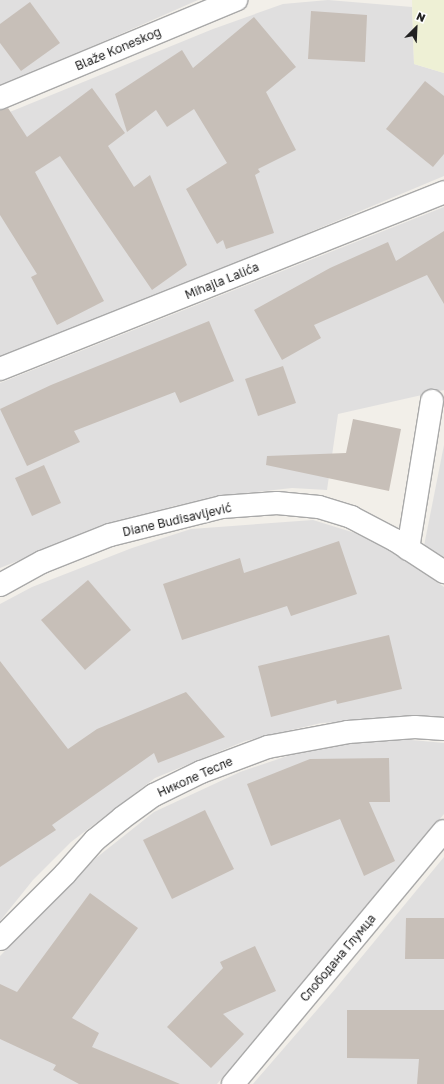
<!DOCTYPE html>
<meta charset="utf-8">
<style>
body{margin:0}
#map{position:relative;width:444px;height:1084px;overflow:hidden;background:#f2efe9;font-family:"Golos Text",sans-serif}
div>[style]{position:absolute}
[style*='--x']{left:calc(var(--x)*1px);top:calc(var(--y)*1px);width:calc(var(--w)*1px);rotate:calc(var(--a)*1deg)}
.residential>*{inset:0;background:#e0dfdf}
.farmland>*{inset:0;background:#eef0d5}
.building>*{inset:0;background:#c7bfb8}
.roads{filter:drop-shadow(1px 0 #a9a9a9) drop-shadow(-1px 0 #a9a9a9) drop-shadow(0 1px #a9a9a9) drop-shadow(0 -1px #a9a9a9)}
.minor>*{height:22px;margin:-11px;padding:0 11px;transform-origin:11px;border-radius:11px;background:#fff}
span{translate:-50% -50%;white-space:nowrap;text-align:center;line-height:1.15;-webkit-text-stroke:3.5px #fff;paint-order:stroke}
.street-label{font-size:12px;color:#222}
.north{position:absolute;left:396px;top:8px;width:40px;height:40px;-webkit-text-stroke:3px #fff;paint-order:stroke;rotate:24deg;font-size:11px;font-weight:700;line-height:16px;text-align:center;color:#222}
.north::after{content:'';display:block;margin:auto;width:14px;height:18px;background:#222;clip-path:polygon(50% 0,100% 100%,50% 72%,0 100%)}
</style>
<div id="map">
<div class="residential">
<div style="clip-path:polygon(0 0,198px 0,0 87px)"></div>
<div style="clip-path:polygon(328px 0,412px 7px,414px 64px,444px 73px,444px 176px,0 362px,0 116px,213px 29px,283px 4px)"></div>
<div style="clip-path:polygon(444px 207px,444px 390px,338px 414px,327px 490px,292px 488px,237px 494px,174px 506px,90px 532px,0 568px,0 383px)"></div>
<div style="clip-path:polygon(444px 445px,444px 559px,424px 546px)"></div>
<div style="clip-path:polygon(313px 520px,355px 533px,396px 553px,444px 587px,444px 721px,419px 718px,321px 723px,245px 741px,155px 778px,71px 842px,33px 880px,0 921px,0 604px,32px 587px,132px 548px,191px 529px)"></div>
<div style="clip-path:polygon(401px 739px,444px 743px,444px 814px,217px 1084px,0 1084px,0 956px,96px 858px,154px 812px,240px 772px,314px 747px)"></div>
<div style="clip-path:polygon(444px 857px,444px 1084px,253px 1084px,336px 988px)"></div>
</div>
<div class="farmland">
<div style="clip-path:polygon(412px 0,444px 0,444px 73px,414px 64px)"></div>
</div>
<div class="building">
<div style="clip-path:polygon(30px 2px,60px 43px,21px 71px,0 43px,0 24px)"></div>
<div style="clip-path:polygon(311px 11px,367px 15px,365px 62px,308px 59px)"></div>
<div style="clip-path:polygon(254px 17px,296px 67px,266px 92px,296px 150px,258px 169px,260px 172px,255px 175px,274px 233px,226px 249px,223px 240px,217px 244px,186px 189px,227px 163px,194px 109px,167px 127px,156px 110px,127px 132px,115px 94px,182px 50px,193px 68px)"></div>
<div style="clip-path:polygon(425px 81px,444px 96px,444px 154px,433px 167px,386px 129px)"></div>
<div style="clip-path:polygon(92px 88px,125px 133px,108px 146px,134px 187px,150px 175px,187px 265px,152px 290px,60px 156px,35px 172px,104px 301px,57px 325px,31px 277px,37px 274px,0 215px,0 110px,8px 108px,27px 137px)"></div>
<div style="clip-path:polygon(444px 231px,444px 304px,427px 275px,314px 325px,321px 338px,282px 360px,254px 310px,330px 268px,388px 242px,396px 261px)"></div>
<div style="clip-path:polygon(209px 321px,234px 381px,180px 403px,175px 392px,74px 431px,80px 442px,27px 466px,0 409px,51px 385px)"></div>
<div style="clip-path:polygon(283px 366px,296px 403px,258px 416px,245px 379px)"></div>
<div style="clip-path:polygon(353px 419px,401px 429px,389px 491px,266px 465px,267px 456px,346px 453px)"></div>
<div style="clip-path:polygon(44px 465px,61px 503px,32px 516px,15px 478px)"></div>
<div style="clip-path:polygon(339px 541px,357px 594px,291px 616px,287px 606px,182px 640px,163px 584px,240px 558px,244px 573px)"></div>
<div style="clip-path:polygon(88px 580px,131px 630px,85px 670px,41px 620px)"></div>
<div style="clip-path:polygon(389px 635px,402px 689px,337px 704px,336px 700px,271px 717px,258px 666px)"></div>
<div style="clip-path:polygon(0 661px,68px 749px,97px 729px,186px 692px,225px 737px,158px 763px,154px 753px,52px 825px,56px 830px,0 867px)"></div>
<div style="clip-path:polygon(389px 758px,390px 802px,369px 802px,395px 861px,364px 876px,340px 819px,271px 846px,247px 784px,310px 759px)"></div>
<div style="clip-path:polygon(205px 810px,234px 869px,172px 899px,143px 840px)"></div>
<div style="clip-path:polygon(90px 893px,138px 928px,72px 1018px,99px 1033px,92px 1047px,180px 1084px,79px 1084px,53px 1070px,56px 1065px,0 1039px,0 984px,17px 992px)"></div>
<div style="clip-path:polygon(406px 918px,444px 918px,444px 959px,405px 959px)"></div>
<div style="clip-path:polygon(255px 946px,276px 991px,223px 1014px,244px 1034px,211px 1068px,167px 1027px,223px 968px,220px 962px)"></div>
<div style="clip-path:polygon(347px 1010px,444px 1010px,444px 1084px,417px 1084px,419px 1059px,347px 1058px)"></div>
</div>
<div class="roads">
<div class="minor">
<div style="--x:0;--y:98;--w:256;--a:-22.6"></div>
<div style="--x:0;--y:369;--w:478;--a:-21.7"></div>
<div style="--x:408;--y:549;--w:150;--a:-80.8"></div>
<div style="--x:0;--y:585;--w:48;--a:-28.7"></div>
<div style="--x:42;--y:562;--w:73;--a:-21.7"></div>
<div style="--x:110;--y:535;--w:115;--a:-14"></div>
<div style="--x:222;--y:507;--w:55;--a:-4.2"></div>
<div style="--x:277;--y:503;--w:42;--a:5.4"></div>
<div style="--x:319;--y:507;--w:34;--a:17"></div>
<div style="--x:351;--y:517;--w:50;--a:27.6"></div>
<div style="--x:395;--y:540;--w:59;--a:33.1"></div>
<div style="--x:0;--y:939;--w:92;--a:-45"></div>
<div style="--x:65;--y:874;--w:45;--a:-48.6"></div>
<div style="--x:95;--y:840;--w:35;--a:-39"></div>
<div style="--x:122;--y:818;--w:39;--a:-36"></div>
<div style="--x:154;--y:795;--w:52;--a:-26.1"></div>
<div style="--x:201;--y:772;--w:72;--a:-20.5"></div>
<div style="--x:268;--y:747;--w:81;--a:-10.6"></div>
<div style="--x:348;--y:732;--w:67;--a:-4.3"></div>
<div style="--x:415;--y:727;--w:29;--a:4"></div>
<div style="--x:233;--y:1084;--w:329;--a:-50.2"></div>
</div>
</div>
<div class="street-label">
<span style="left:118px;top:49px;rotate:-23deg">Blaže Koneskog</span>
<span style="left:222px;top:281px;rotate:-22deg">Mihajla Lalića</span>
<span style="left:177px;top:520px;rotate:-13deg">Diane Budisavljević</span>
<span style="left:195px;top:777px;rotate:-24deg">Николе Тесле</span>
<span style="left:338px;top:958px;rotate:-50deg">Слободана Глумца</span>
</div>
<div class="north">N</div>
</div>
